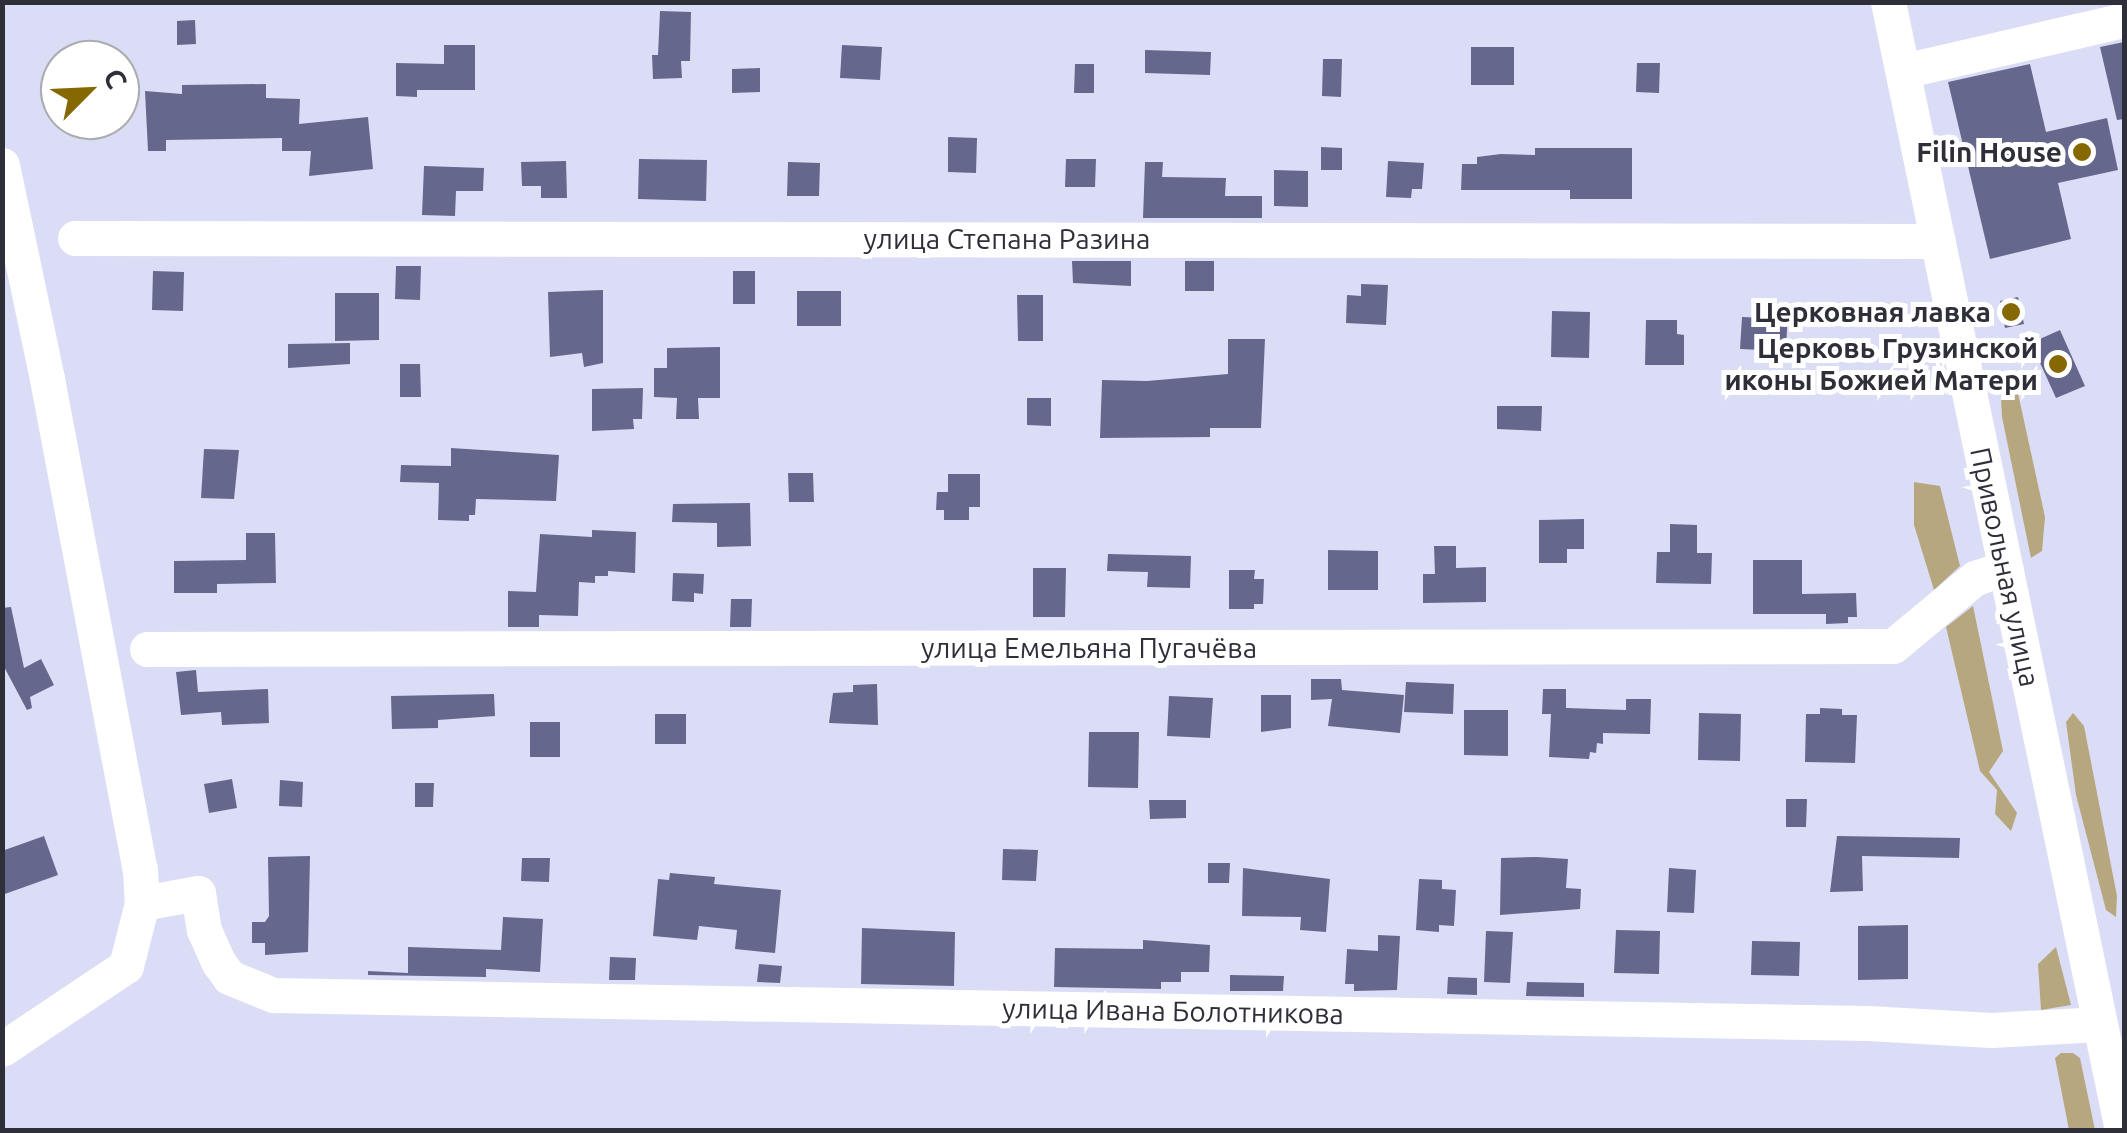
<!DOCTYPE html>
<meta charset="utf-8">
<style>
body{margin:0}
#map{position:relative;width:2127px;height:1133px;overflow:hidden;background:#dbddf7;font-family:Ubuntu,sans-serif}
div>[style]{position:absolute}
[style*='--x']{left:calc(var(--x)*1px);top:calc(var(--y)*1px);width:calc(var(--w)*1px);rotate:calc(var(--a)*1deg)}
.forest>*{inset:0;background:#b7a77e}
.building>*{inset:0;background:#65678d}
.minor>*{height:35px;margin:-17.5px;padding:0 17.5px;transform-origin:17.5px;border-radius:17.5px;background:#fff}
.dots>*{width:28px;height:28px;translate:-50% -50%;box-sizing:border-box;border:5px solid #fff;border-radius:50%}
span{translate:-50% -50%;white-space:nowrap;text-align:center;line-height:1.15;-webkit-text-stroke:10px #fff;paint-order:stroke}
.poi-label{font-size:28px;color:#2e2f39;font-weight:700}
.right{translate:-100% -50%;text-align:right}
.street-label{font-size:28px;color:#2e2f39}
.frame{position:absolute;inset:0;border:5px solid #2e2f39;pointer-events:none}
.north{position:absolute;left:40px;top:40px;width:100px;height:100px;box-sizing:border-box;background:#fff;border:2px solid #abacb0;border-radius:50%;rotate:66deg;font-size:28px;font-weight:700;line-height:40px;text-align:center;color:#2e2f39}
.north::after{content:'';display:block;margin:auto;width:35px;height:45px;background:#856802;clip-path:polygon(50% 0,100% 100%,50% 72%,0 100%)}
</style>
<div id="map">
<div class="forest">
<div style="clip-path:polygon(2011px 378px,2016px 384px,2045px 517px,2042px 551px,2031px 558px,2002px 417px,2000px 380px)"></div>
<div style="clip-path:polygon(1914px 482px,1940px 486px,1960px 566px,1934px 590px,1914px 525px)"></div>
<div style="clip-path:polygon(1973px 606px,2003px 751px,1989px 772px,2017px 813px,2011px 831px,1995px 814px,1997px 790px,1980px 771px,1946px 627px)"></div>
<div style="clip-path:polygon(2073px 713px,2084px 726px,2117px 896px,2116px 917px,2106px 910px,2076px 795px,2066px 722px)"></div>
<div style="clip-path:polygon(2056px 947px,2071px 1005px,2041px 1010px,2038px 964px)"></div>
<div style="clip-path:polygon(2061px 1053px,2073px 1053px,2080px 1058px,2095px 1130px,2069px 1130px,2055px 1058px)"></div>
</div>
<div class="building">
<div style="clip-path:polygon(660px 11px,691px 12px,690px 61px,681px 61px,682px 78px,653px 79px,652px 55px,658px 55px)"></div>
<div style="clip-path:polygon(195px 20px,196px 44px,177px 45px,177px 21px)"></div>
<div style="clip-path:polygon(2124px 42px,2124px 119px,2117px 120px,2100px 47px)"></div>
<div style="clip-path:polygon(444px 45px,475px 45px,475px 90px,417px 90px,417px 97px,396px 96px,396px 63px,444px 64px)"></div>
<div style="clip-path:polygon(842px 45px,882px 47px,880px 80px,840px 78px)"></div>
<div style="clip-path:polygon(1471px 47px,1514px 47px,1514px 85px,1471px 85px)"></div>
<div style="clip-path:polygon(1145px 50px,1211px 52px,1210px 75px,1145px 73px)"></div>
<div style="clip-path:polygon(1323px 59px,1342px 59px,1341px 97px,1322px 96px)"></div>
<div style="clip-path:polygon(1637px 63px,1660px 63px,1659px 93px,1636px 92px)"></div>
<div style="clip-path:polygon(1075px 64px,1094px 64px,1094px 93px,1074px 93px)"></div>
<div style="clip-path:polygon(2030px 64px,2046px 132px,2107px 118px,2118px 170px,2058px 183px,2071px 239px,1990px 259px,1948px 82px)"></div>
<div style="clip-path:polygon(760px 68px,760px 92px,732px 93px,732px 69px)"></div>
<div style="clip-path:polygon(266px 84px,266px 98px,300px 99px,299px 124px,368px 117px,373px 169px,309px 176px,311px 151px,282px 151px,282px 138px,166px 140px,166px 151px,148px 151px,145px 91px,182px 94px,182px 85px)"></div>
<div style="clip-path:polygon(948px 137px,977px 138px,976px 173px,948px 172px)"></div>
<div style="clip-path:polygon(1321px 147px,1342px 148px,1342px 170px,1321px 170px)"></div>
<div style="clip-path:polygon(1535px 148px,1632px 148px,1632px 199px,1570px 199px,1570px 190px,1461px 190px,1462px 164px,1477px 164px,1477px 157px,1501px 154px,1535px 155px)"></div>
<div style="clip-path:polygon(639px 159px,707px 160px,706px 201px,638px 199px)"></div>
<div style="clip-path:polygon(1066px 159px,1096px 159px,1095px 187px,1065px 187px)"></div>
<div style="clip-path:polygon(566px 161px,567px 198px,541px 198px,541px 186px,522px 186px,521px 162px)"></div>
<div style="clip-path:polygon(1388px 161px,1424px 163px,1422px 189px,1412px 189px,1411px 198px,1386px 197px)"></div>
<div style="clip-path:polygon(788px 162px,820px 163px,819px 196px,787px 196px)"></div>
<div style="clip-path:polygon(1145px 162px,1163px 162px,1162px 177px,1226px 178px,1225px 196px,1262px 196px,1262px 218px,1143px 218px)"></div>
<div style="clip-path:polygon(424px 166px,484px 168px,483px 191px,456px 191px,455px 216px,422px 215px)"></div>
<div style="clip-path:polygon(1274px 170px,1308px 171px,1308px 207px,1274px 206px)"></div>
<div style="clip-path:polygon(1072px 261px,1131px 261px,1131px 286px,1073px 283px)"></div>
<div style="clip-path:polygon(1185px 261px,1214px 261px,1214px 291px,1185px 291px)"></div>
<div style="clip-path:polygon(396px 266px,421px 266px,420px 300px,395px 299px)"></div>
<div style="clip-path:polygon(153px 271px,184px 272px,183px 311px,152px 310px)"></div>
<div style="clip-path:polygon(733px 271px,755px 271px,755px 304px,733px 304px)"></div>
<div style="clip-path:polygon(1361px 284px,1388px 285px,1386px 325px,1346px 323px,1347px 295px,1361px 296px)"></div>
<div style="clip-path:polygon(603px 290px,603px 363px,584px 367px,582px 353px,550px 357px,548px 292px)"></div>
<div style="clip-path:polygon(797px 291px,841px 291px,841px 326px,797px 326px)"></div>
<div style="clip-path:polygon(335px 293px,379px 293px,379px 340px,335px 341px)"></div>
<div style="clip-path:polygon(1017px 295px,1043px 295px,1043px 341px,1018px 341px)"></div>
<div style="clip-path:polygon(2018px 297px,2024px 324px,2005px 328px,2000px 301px)"></div>
<div style="clip-path:polygon(1767px 306px,1788px 307px,1786px 351px,1740px 349px,1742px 317px,1767px 318px)"></div>
<div style="clip-path:polygon(1552px 311px,1590px 312px,1589px 358px,1551px 357px)"></div>
<div style="clip-path:polygon(1646px 320px,1677px 320px,1677px 334px,1684px 335px,1684px 365px,1645px 365px)"></div>
<div style="clip-path:polygon(2060px 330px,2085px 386px,2056px 398px,2031px 343px)"></div>
<div style="clip-path:polygon(1228px 339px,1265px 339px,1261px 428px,1210px 428px,1210px 437px,1100px 438px,1102px 380px,1147px 381px,1228px 374px)"></div>
<div style="clip-path:polygon(350px 343px,350px 364px,288px 368px,288px 344px)"></div>
<div style="clip-path:polygon(720px 347px,720px 398px,698px 398px,699px 419px,676px 419px,677px 398px,654px 397px,654px 368px,667px 368px,667px 348px)"></div>
<div style="clip-path:polygon(400px 364px,420px 364px,421px 397px,400px 397px)"></div>
<div style="clip-path:polygon(643px 388px,642px 419px,633px 419px,634px 429px,592px 431px,592px 389px)"></div>
<div style="clip-path:polygon(1027px 398px,1051px 398px,1051px 426px,1027px 425px)"></div>
<div style="clip-path:polygon(1497px 406px,1542px 406px,1541px 431px,1497px 429px)"></div>
<div style="clip-path:polygon(451px 448px,559px 455px,556px 501px,476px 499px,475px 515px,469px 515px,469px 521px,438px 520px,439px 483px,400px 482px,401px 465px,451px 466px)"></div>
<div style="clip-path:polygon(204px 449px,239px 450px,234px 499px,201px 498px)"></div>
<div style="clip-path:polygon(788px 473px,813px 473px,814px 502px,789px 502px)"></div>
<div style="clip-path:polygon(948px 474px,980px 474px,980px 507px,969px 507px,969px 520px,944px 520px,944px 510px,936px 510px,937px 492px,948px 492px)"></div>
<div style="clip-path:polygon(750px 503px,751px 546px,717px 547px,717px 523px,672px 522px,673px 504px)"></div>
<div style="clip-path:polygon(1584px 519px,1584px 549px,1567px 549px,1567px 563px,1539px 563px,1539px 520px)"></div>
<div style="clip-path:polygon(1670px 524px,1697px 525px,1697px 553px,1712px 553px,1711px 584px,1656px 583px,1657px 552px,1670px 552px)"></div>
<div style="clip-path:polygon(592px 530px,636px 532px,635px 573px,608px 571px,608px 576px,595px 576px,595px 583px,579px 582px,578px 616px,539px 615px,539px 627px,508px 627px,508px 591px,536px 592px,540px 534px,592px 537px)"></div>
<div style="clip-path:polygon(246px 533px,275px 533px,276px 583px,217px 584px,217px 593px,174px 593px,174px 561px,246px 560px)"></div>
<div style="clip-path:polygon(1434px 546px,1456px 546px,1456px 568px,1486px 567px,1486px 602px,1423px 603px,1423px 574px,1435px 574px)"></div>
<div style="clip-path:polygon(1328px 550px,1378px 551px,1378px 590px,1328px 590px)"></div>
<div style="clip-path:polygon(1108px 554px,1191px 556px,1190px 588px,1147px 587px,1148px 572px,1107px 571px)"></div>
<div style="clip-path:polygon(1753px 560px,1802px 560px,1802px 594px,1856px 593px,1857px 617px,1848px 617px,1848px 623px,1826px 624px,1826px 614px,1753px 614px)"></div>
<div style="clip-path:polygon(1033px 568px,1066px 568px,1065px 617px,1033px 617px)"></div>
<div style="clip-path:polygon(1229px 570px,1255px 570px,1254px 579px,1264px 579px,1263px 604px,1254px 604px,1254px 609px,1229px 609px)"></div>
<div style="clip-path:polygon(673px 573px,704px 574px,703px 594px,694px 593px,694px 602px,672px 601px)"></div>
<div style="clip-path:polygon(731px 599px,752px 599px,751px 627px,730px 627px)"></div>
<div style="clip-path:polygon(11px 607px,24px 668px,41px 659px,54px 685px,30px 697px,32px 708px,27px 710px,2px 663px,2px 608px)"></div>
<div style="clip-path:polygon(196px 670px,198px 692px,268px 689px,269px 723px,222px 725px,221px 712px,181px 715px,176px 672px)"></div>
<div style="clip-path:polygon(1311px 679px,1341px 679px,1342px 690px,1404px 695px,1400px 733px,1328px 726px,1332px 699px,1311px 700px)"></div>
<div style="clip-path:polygon(1406px 682px,1454px 684px,1453px 714px,1404px 712px)"></div>
<div style="clip-path:polygon(877px 684px,878px 725px,829px 723px,833px 693px,853px 692px,853px 685px)"></div>
<div style="clip-path:polygon(1543px 689px,1566px 689px,1566px 708px,1626px 710px,1626px 699px,1651px 699px,1650px 734px,1603px 733px,1603px 744px,1597px 743px,1596px 753px,1590px 752px,1589px 759px,1549px 757px,1551px 714px,1542px 714px)"></div>
<div style="clip-path:polygon(494px 694px,495px 716px,438px 720px,438px 728px,392px 729px,391px 696px)"></div>
<div style="clip-path:polygon(1261px 695px,1291px 695px,1291px 728px,1261px 732px)"></div>
<div style="clip-path:polygon(1169px 696px,1213px 698px,1210px 738px,1167px 736px)"></div>
<div style="clip-path:polygon(1820px 708px,1842px 709px,1842px 715px,1857px 715px,1855px 763px,1805px 762px,1806px 714px,1820px 714px)"></div>
<div style="clip-path:polygon(1464px 710px,1508px 710px,1508px 756px,1464px 755px)"></div>
<div style="clip-path:polygon(1699px 713px,1741px 714px,1740px 761px,1698px 760px)"></div>
<div style="clip-path:polygon(655px 714px,686px 714px,686px 744px,655px 744px)"></div>
<div style="clip-path:polygon(530px 722px,560px 722px,560px 757px,530px 757px)"></div>
<div style="clip-path:polygon(1089px 732px,1139px 732px,1138px 788px,1088px 787px)"></div>
<div style="clip-path:polygon(232px 779px,237px 808px,209px 813px,204px 784px)"></div>
<div style="clip-path:polygon(280px 780px,303px 782px,302px 807px,279px 806px)"></div>
<div style="clip-path:polygon(415px 783px,434px 783px,433px 807px,415px 807px)"></div>
<div style="clip-path:polygon(1786px 799px,1807px 799px,1806px 827px,1786px 827px)"></div>
<div style="clip-path:polygon(1149px 800px,1186px 800px,1186px 818px,1150px 819px)"></div>
<div style="clip-path:polygon(44px 836px,58px 875px,2px 895px,2px 851px)"></div>
<div style="clip-path:polygon(1837px 836px,1960px 838px,1959px 858px,1862px 856px,1863px 891px,1830px 892px)"></div>
<div style="clip-path:polygon(1003px 849px,1038px 850px,1036px 881px,1002px 880px)"></div>
<div style="clip-path:polygon(310px 856px,308px 952px,265px 955px,265px 943px,252px 943px,252px 922px,265px 922px,269px 916px,268px 857px)"></div>
<div style="clip-path:polygon(1537px 857px,1568px 859px,1566px 888px,1581px 889px,1580px 909px,1500px 915px,1501px 858px)"></div>
<div style="clip-path:polygon(522px 858px,550px 858px,549px 882px,521px 881px)"></div>
<div style="clip-path:polygon(1208px 863px,1230px 863px,1229px 883px,1208px 883px)"></div>
<div style="clip-path:polygon(1243px 868px,1330px 879px,1326px 932px,1300px 930px,1301px 917px,1242px 916px)"></div>
<div style="clip-path:polygon(1669px 868px,1696px 870px,1694px 913px,1667px 912px)"></div>
<div style="clip-path:polygon(670px 873px,715px 877px,714px 884px,781px 890px,775px 953px,735px 949px,737px 930px,699px 926px,697px 940px,653px 936px,658px 879px,669px 880px)"></div>
<div style="clip-path:polygon(1419px 879px,1442px 880px,1442px 889px,1456px 890px,1454px 926px,1439px 925px,1439px 932px,1416px 930px)"></div>
<div style="clip-path:polygon(503px 917px,543px 919px,540px 972px,486px 969px,486px 977px,368px 975px,368px 971px,408px 973px,408px 947px,501px 950px)"></div>
<div style="clip-path:polygon(1908px 925px,1908px 979px,1858px 980px,1858px 926px)"></div>
<div style="clip-path:polygon(862px 928px,955px 932px,954px 986px,861px 984px)"></div>
<div style="clip-path:polygon(1616px 930px,1660px 931px,1659px 974px,1614px 973px)"></div>
<div style="clip-path:polygon(1486px 931px,1513px 932px,1510px 983px,1484px 982px)"></div>
<div style="clip-path:polygon(1378px 935px,1400px 936px,1397px 990px,1354px 991px,1354px 984px,1345px 984px,1347px 949px,1378px 951px)"></div>
<div style="clip-path:polygon(1143px 940px,1210px 945px,1209px 972px,1181px 972px,1181px 982px,1161px 982px,1161px 989px,1054px 987px,1055px 948px,1143px 949px)"></div>
<div style="clip-path:polygon(1752px 941px,1800px 942px,1799px 976px,1751px 975px)"></div>
<div style="clip-path:polygon(610px 957px,636px 958px,635px 980px,609px 980px)"></div>
<div style="clip-path:polygon(759px 964px,782px 966px,780px 983px,757px 982px)"></div>
<div style="clip-path:polygon(1230px 975px,1284px 976px,1283px 991px,1230px 991px)"></div>
<div style="clip-path:polygon(1448px 977px,1477px 978px,1477px 995px,1447px 994px)"></div>
<div style="clip-path:polygon(1527px 982px,1584px 983px,1584px 997px,1526px 996px)"></div>
</div>
<div class="minor">
<div style="--x:1888;--y:2;--w:1152;--a:78.28"></div>
<div style="--x:1903;--y:71;--w:227;--a:-13"></div>
<div style="--x:2;--y:165;--w:219;--a:78.1"></div>
<div style="--x:47;--y:379;--w:499;--a:79.3"></div>
<div style="--x:140;--y:869;--w:34;--a:87"></div>
<div style="--x:142;--y:903;--w:65;--a:104.3"></div>
<div style="--x:126;--y:966;--w:149;--a:146.2"></div>
<div style="--x:75;--y:238;--w:1863;--a:0.09"></div>
<div style="--x:147;--y:649;--w:1746;--a:-0.1"></div>
<div style="--x:1893;--y:646;--w:107;--a:-39.7"></div>
<div style="--x:1975;--y:578;--w:32;--a:-18"></div>
<div style="--x:142;--y:903;--w:57;--a:-10.1"></div>
<div style="--x:198;--y:893;--w:37;--a:81"></div>
<div style="--x:204;--y:930;--w:36;--a:66"></div>
<div style="--x:219;--y:963;--w:17;--a:54"></div>
<div style="--x:229;--y:977;--w:48;--a:22.2"></div>
<div style="--x:273;--y:995;--w:1595;--a:1.01"></div>
<div style="--x:1868;--y:1023;--w:123;--a:3.3"></div>
<div style="--x:1991;--y:1030;--w:109;--a:-3.2"></div>
</div>
<div class="dots">
<div style="left:2082px;top:152px;background:#856802"></div>
<div style="left:2011px;top:312px;background:#856802"></div>
<div style="left:2058px;top:364px;background:#856802"></div>
</div>
<div class="poi-label">
<span class="right" style="left:2062px;top:152px">Filin House</span>
<span class="right" style="left:1991px;top:312px">Церковная лавка</span>
<span class="right" style="left:2038px;top:364px">Церковь Грузинской<br>иконы Божией Матери</span>
</div>
<div class="street-label">
<span style="left:1007px;top:239px">улица Степана Разина</span>
<span style="left:2005px;top:567px;rotate:78deg">Привольная улица</span>
<span style="left:1089px;top:648px">улица Емельяна Пугачёва</span>
<span style="left:1173px;top:1011px;rotate:1deg">улица Ивана Болотникова</span>
</div>
<div class="frame"></div>
<div class="north">С</div>
</div>
